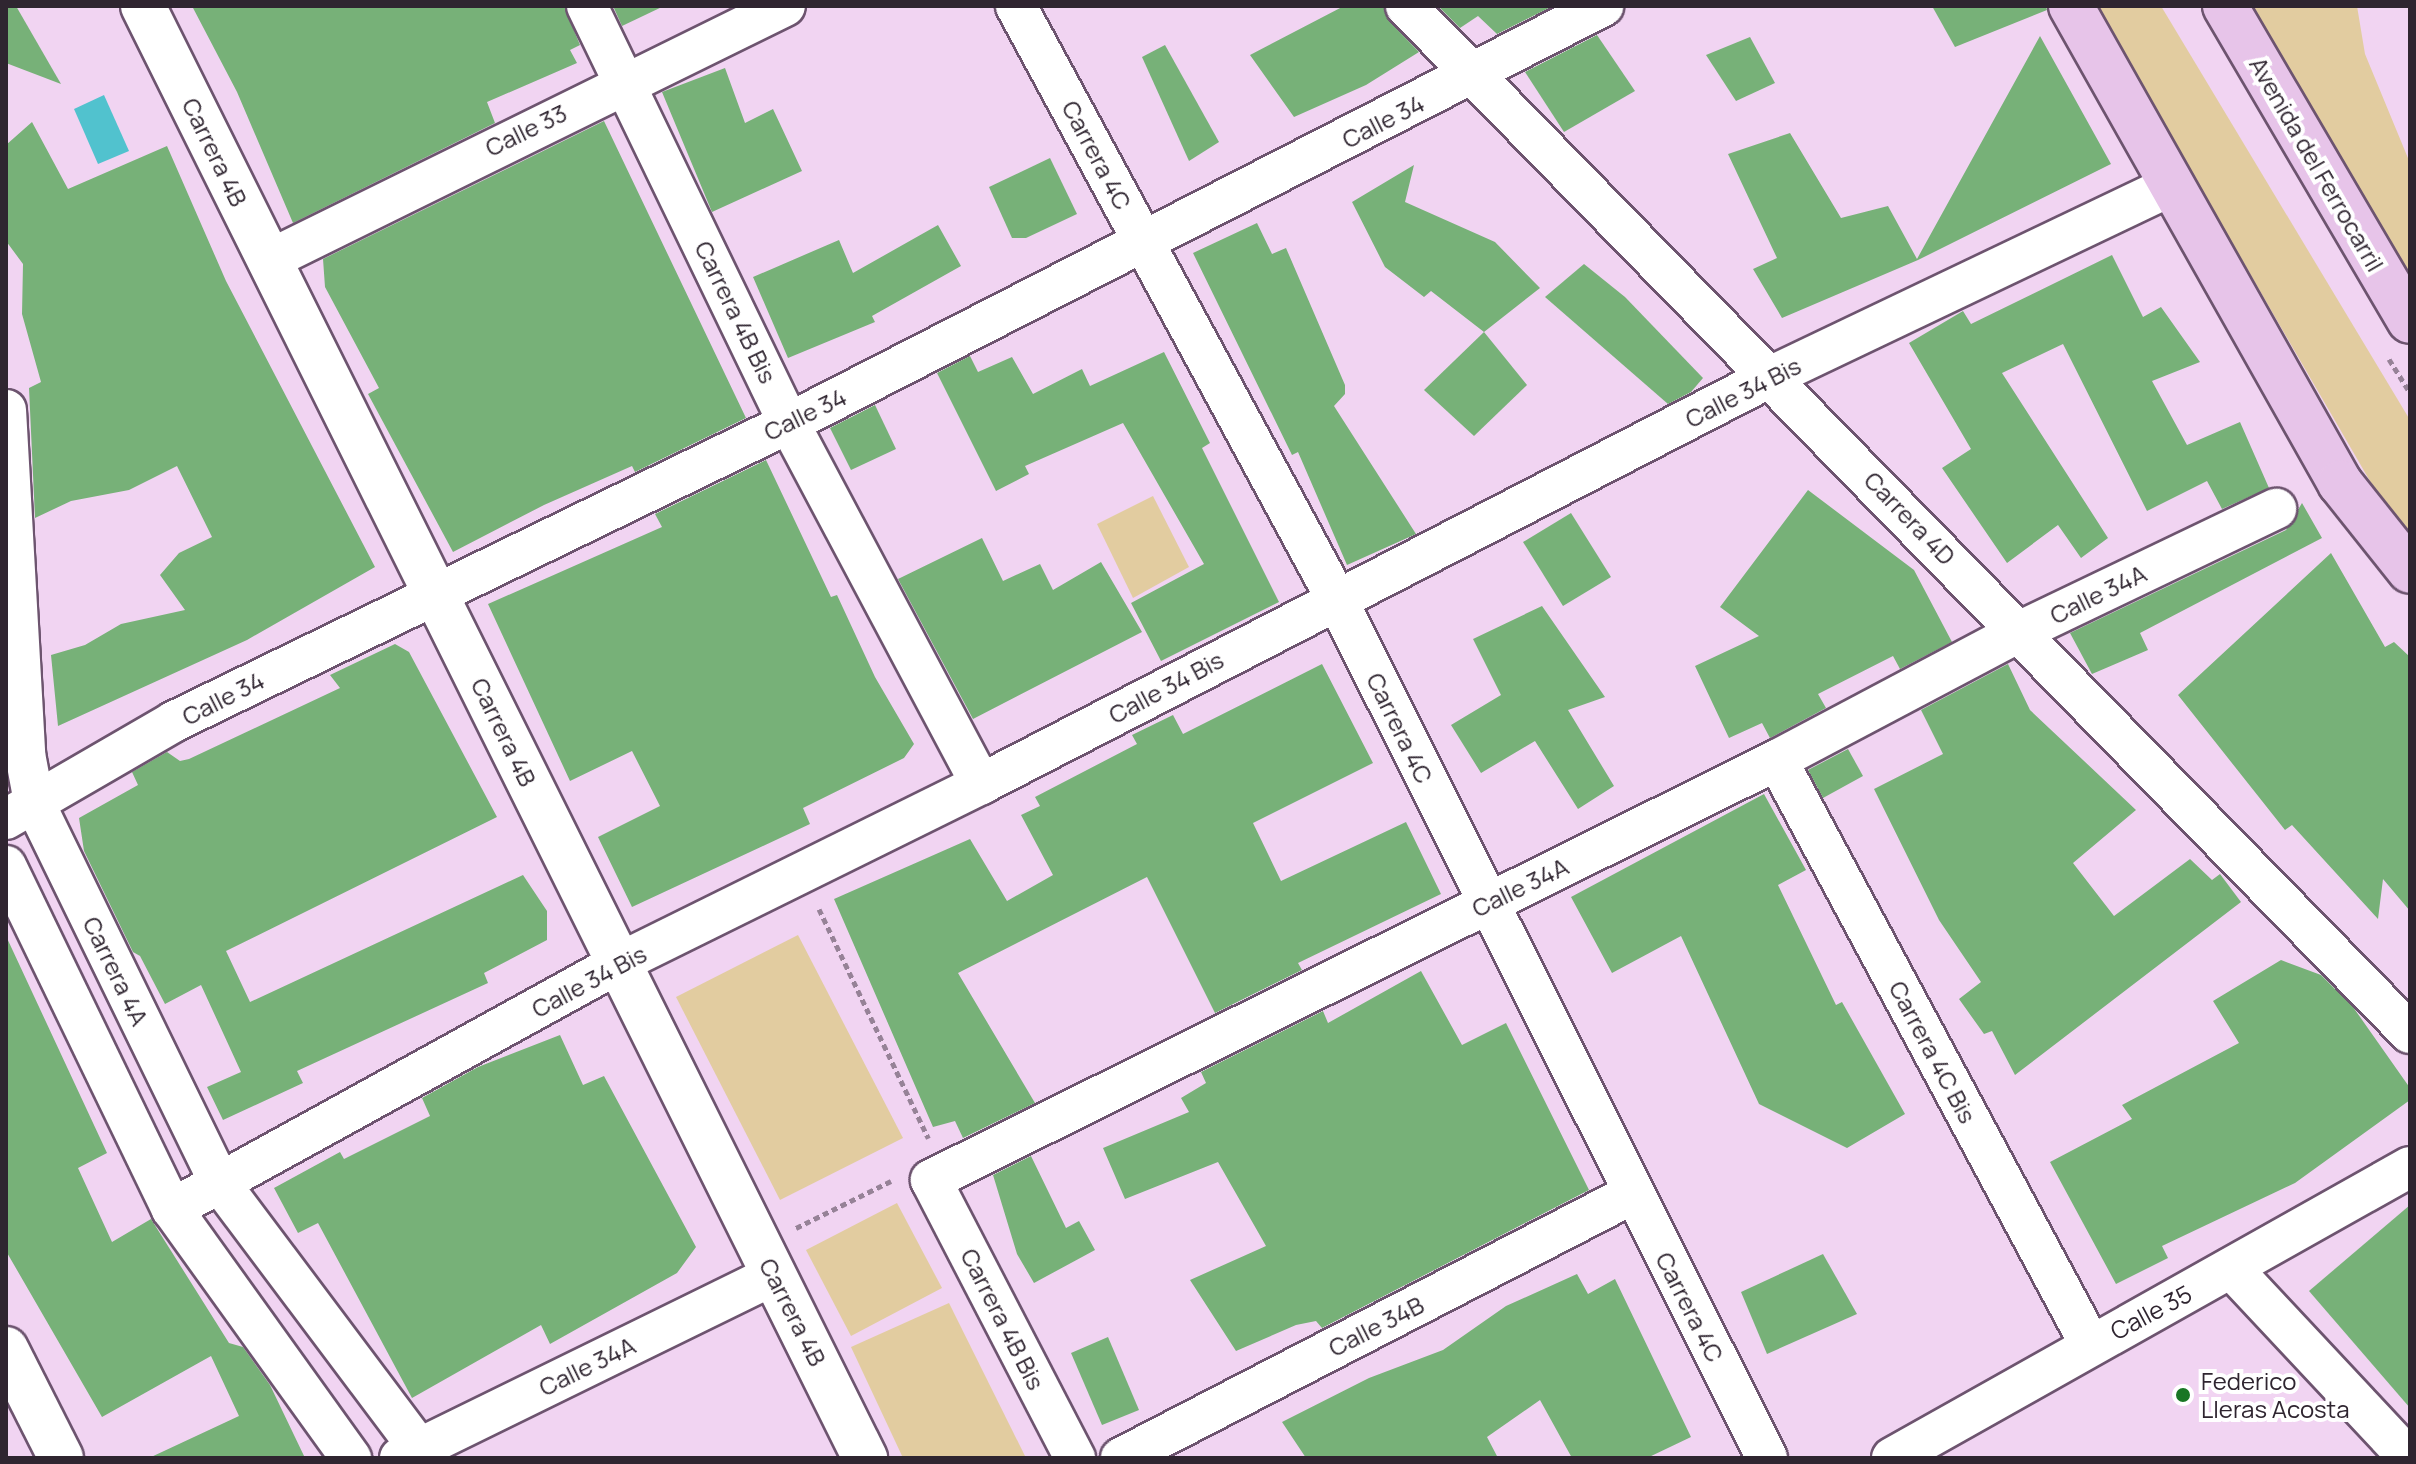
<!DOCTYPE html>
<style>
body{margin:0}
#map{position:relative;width:2416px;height:1464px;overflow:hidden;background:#f1d4f2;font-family:Manrope,sans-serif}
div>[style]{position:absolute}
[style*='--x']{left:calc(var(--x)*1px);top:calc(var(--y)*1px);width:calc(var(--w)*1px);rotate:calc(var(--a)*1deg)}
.green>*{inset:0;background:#e2cca0}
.water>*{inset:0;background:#51c2ce}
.building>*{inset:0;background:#77b178}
.path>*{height:5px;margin-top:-2.5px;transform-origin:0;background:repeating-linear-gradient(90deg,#968297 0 6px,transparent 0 10px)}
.roads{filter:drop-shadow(2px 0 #6d546f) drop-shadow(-2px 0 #6d546f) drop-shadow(0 2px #6d546f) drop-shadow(0 -2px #6d546f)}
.street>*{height:40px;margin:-20px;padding:0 20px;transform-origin:20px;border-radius:20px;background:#fff}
.secondary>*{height:44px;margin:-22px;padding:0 22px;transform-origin:22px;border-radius:22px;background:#fff}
.primary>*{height:44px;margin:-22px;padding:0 22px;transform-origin:22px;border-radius:22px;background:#e7c4e9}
.dots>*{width:22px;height:22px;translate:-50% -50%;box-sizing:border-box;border:4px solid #fff;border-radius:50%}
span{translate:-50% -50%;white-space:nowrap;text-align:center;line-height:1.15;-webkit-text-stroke:8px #fff;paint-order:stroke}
.street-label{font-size:24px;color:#2f2530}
.poi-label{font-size:24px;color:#2f2530}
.left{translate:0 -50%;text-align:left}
.frame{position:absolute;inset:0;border:8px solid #2f2530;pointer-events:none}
</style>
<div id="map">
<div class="green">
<div style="clip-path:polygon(2095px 6px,2161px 6px,2410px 420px,2410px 536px,2385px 507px)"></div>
<div style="clip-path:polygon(2251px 6px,2357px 6px,2365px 54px,2410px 163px,2410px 284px)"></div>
<div style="clip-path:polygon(1153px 496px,1189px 567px,1133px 598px,1097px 524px)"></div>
<div style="clip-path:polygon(798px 935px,903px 1138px,780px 1200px,676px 997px)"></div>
<div style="clip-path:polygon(897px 1203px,942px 1288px,851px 1336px,806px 1250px)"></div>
<div style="clip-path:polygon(949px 1303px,1026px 1458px,903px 1458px,851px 1347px)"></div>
</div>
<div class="water">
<div style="clip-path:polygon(104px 95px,129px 151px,98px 164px,74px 109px)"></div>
</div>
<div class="building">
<div style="clip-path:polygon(6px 6px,16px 6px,61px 84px,6px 63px)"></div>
<div style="clip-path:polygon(192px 6px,564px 6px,580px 45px,570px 50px,577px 63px,487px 102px,495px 123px,293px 223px,237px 92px)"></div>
<div style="clip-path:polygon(613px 6px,664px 6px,622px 26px)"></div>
<div style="clip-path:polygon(1344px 6px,1384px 6px,1389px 21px,1419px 52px,1366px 85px,1294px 117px,1250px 55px)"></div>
<div style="clip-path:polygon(1438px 6px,1553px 6px,1497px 34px,1478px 16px,1460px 28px)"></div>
<div style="clip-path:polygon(1932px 6px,2046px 6px,2047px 10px,1955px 47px)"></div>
<div style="clip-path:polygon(1597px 35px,1635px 91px,1564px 132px,1525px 72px)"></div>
<div style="clip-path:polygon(2040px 36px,2111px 164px,1918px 260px,1782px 318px,1753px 269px,1777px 258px,1728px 154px,1790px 133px,1841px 218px,1888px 206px,1917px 259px)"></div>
<div style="clip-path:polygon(1750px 37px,1775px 83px,1736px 101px,1706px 55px)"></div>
<div style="clip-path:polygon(1165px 45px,1219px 142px,1189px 161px,1142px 57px)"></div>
<div style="clip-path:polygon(725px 68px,745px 123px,773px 109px,802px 171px,712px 212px,662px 92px)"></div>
<div style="clip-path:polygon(604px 121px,746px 418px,635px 472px,632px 466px,544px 505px,453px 552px,368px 394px,379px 388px,325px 287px,323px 259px)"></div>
<div style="clip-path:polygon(32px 122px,68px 189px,167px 146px,226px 281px,375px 567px,247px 640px,58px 726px,51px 655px,85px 645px,121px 624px,185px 610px,160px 575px,179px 553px,212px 537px,177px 466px,129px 490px,71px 501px,35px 518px,29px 388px,41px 382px,22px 314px,23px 264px,6px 241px,6px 145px)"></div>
<div style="clip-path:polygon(1050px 158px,1077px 214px,1026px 238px,1012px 238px,989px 187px)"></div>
<div style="clip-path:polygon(1414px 165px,1405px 202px,1495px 242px,1540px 288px,1484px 332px,1431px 291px,1424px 297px,1385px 267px,1352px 202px)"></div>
<div style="clip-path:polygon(1257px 223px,1272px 254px,1286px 248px,1345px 385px,1345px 394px,1334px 406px,1416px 534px,1347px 565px,1298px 452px,1292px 455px,1193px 253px)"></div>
<div style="clip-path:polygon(938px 225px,961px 266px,872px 316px,875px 322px,788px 358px,753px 277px,839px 240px,853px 273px)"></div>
<div style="clip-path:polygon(2112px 255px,2143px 317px,2161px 307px,2200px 362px,2152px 381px,2187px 445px,2240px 422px,2269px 488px,2222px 509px,2207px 481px,2147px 511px,2063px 344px,2002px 373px,2108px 538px,2081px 558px,2058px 525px,2007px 563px,1942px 468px,1971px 449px,1909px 343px,1963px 311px,1971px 324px)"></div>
<div style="clip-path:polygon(1584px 264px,1625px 297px,1703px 378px,1691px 392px,1668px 404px,1545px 297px)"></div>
<div style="clip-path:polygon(1484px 332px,1527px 385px,1474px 436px,1424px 390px)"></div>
<div style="clip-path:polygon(1164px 352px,1210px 443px,1202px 448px,1279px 602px,1161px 661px,1131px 603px,1204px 564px,1123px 423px,1025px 466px,1029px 474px,996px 491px,937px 373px,970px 356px,978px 372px,1012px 357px,1033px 394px,1082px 369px,1090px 386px)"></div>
<div style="clip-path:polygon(875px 405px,896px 449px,851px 470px,830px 428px)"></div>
<div style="clip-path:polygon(766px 460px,831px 597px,837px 595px,875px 677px,914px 744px,904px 758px,803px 808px,810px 824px,632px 907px,598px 837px,660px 806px,632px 751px,570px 781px,488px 604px,662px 527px,655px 514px)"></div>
<div style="clip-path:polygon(1808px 490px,1914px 570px,1952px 642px,1900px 669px,1893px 656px,1818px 694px,1826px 708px,1770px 738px,1762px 723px,1729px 738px,1695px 666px,1759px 636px,1720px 607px)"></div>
<div style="clip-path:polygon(2302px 503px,2322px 538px,2140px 633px,2148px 650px,2092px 674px,2070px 633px,2286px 530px)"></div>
<div style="clip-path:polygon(1571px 513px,1611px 577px,1563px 606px,1523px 542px)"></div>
<div style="clip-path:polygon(982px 538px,1003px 581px,1040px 564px,1053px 590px,1101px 562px,1142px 632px,973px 719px,898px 579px)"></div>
<div style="clip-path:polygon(2331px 553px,2385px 647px,2394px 642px,2410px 657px,2410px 911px,2383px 879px,2378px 919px,2292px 825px,2285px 830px,2178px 695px)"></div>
<div style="clip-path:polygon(1542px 606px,1605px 697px,1568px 710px,1614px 786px,1578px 809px,1535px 741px,1481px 773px,1451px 725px,1501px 695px,1473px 639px)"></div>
<div style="clip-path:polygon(395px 644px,409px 652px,497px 817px,226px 951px,250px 1002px,523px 875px,547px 911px,547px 940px,484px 973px,488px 983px,297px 1071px,303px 1083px,223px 1120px,207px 1087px,241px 1072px,201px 985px,165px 1004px,140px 956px,133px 952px,84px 851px,79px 818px,138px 785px,132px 772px,167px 752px,180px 761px,189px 759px,340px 688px,330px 675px)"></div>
<div style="clip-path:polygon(1322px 664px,1373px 763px,1253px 823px,1281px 881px,1406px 822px,1441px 894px,1298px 963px,1302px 970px,1215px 1013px,1147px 877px,958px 973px,1035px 1103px,963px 1138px,955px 1121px,933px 1127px,834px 899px,970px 839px,1007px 901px,1053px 875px,1021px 815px,1040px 806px,1035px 797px,1137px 744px,1132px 735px,1173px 715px,1183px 734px)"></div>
<div style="clip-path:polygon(2008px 664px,2030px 710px,2136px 810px,2073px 863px,2114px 916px,2190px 859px,2212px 880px,2220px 874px,2241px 902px,2015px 1075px,1992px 1031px,1984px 1034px,1959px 999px,1981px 982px,1939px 920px,1874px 789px,1943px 754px,1921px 710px)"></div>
<div style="clip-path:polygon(1848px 749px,1863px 776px,1823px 798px,1808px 770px)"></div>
<div style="clip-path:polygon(1764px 794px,1806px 870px,1778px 885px,1836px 1005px,1842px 1002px,1905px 1114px,1847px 1148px,1759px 1104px,1681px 936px,1612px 973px,1571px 897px)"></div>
<div style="clip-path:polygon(6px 936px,107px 1153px,78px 1168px,112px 1242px,151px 1219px,229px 1343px,243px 1347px,270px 1385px,305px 1458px,149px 1458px,239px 1416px,211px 1356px,102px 1417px,6px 1251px)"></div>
<div style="clip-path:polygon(2281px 960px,2321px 975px,2353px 1007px,2410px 1088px,2410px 1100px,2295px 1183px,2162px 1246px,2168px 1258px,2116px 1284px,2050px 1162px,2132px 1119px,2122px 1105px,2239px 1043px,2213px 1001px)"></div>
<div style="clip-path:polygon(1421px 971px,1462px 1045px,1506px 1023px,1589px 1190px,1322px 1328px,1316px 1321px,1296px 1325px,1236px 1351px,1190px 1280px,1266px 1246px,1218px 1162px,1125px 1199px,1103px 1148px,1189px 1112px,1181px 1098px,1206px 1083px,1201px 1072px,1323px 1011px,1328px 1023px)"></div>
<div style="clip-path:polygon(560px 1035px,583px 1085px,604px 1076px,696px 1247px,677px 1273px,550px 1344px,541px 1325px,412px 1398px,318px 1223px,298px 1233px,274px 1188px,340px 1152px,344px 1159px,430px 1116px,422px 1098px,478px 1067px)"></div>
<div style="clip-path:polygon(1031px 1156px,1066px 1228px,1079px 1221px,1095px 1250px,1034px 1283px,1017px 1254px,993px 1175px)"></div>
<div style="clip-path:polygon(2410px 1205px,2410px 1408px,2309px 1291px)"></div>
<div style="clip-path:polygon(1823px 1254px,1857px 1314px,1767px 1354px,1741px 1292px)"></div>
<div style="clip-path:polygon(1577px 1274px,1588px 1294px,1615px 1279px,1691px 1437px,1647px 1458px,1572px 1458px,1540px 1400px,1487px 1437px,1498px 1458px,1306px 1458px,1282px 1422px,1369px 1378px,1443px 1350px,1506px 1306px)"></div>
<div style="clip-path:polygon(1108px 1337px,1139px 1410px,1102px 1425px,1071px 1353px)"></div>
</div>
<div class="path">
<div style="--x:2389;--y:359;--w:39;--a:58"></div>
<div style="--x:819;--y:909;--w:254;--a:64.5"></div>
<div style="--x:796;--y:1228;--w:106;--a:-26.3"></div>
</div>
<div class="roads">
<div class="street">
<div style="--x:587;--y:6;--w:463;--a:64.2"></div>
<div style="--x:789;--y:423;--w:409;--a:62"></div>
<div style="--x:1016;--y:6;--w:673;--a:61.61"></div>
<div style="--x:1336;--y:598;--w:962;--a:63.38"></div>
<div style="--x:1406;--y:6;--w:1436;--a:45.65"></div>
<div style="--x:269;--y:260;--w:575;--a:-26.21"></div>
<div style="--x:6;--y:410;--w:345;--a:86.8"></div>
<div style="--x:25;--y:754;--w:49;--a:79.4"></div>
<div style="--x:34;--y:802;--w:423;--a:64"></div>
<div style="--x:219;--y:1182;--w:345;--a:53.1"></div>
<div style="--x:1777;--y:760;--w:663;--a:61.81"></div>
<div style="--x:6;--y:819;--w:193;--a:-30.1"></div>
<div style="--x:173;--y:722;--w:685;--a:-25.89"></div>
<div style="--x:789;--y:423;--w:915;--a:-27.13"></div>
<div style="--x:6;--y:866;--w:381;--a:64.2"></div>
<div style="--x:172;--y:1209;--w:307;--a:54.3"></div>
<div style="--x:172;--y:1209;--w:510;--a:-28.83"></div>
<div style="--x:619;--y:963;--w:404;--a:-26.3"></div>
<div style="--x:981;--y:784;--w:890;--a:-27.28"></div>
<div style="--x:1772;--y:376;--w:442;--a:-25.5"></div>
<div style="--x:2231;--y:1268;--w:260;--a:46.9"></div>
<div style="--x:400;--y:1458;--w:416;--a:-26.1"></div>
<div style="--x:1075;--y:1458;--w:313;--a:-117.4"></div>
<div style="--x:931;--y:1180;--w:945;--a:-26.4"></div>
<div style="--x:1777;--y:760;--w:276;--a:-27.9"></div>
<div style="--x:2021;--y:631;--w:283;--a:-25.6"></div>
<div style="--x:1121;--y:1458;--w:575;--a:-27.32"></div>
<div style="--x:1892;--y:1458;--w:594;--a:-29.33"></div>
</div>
<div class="secondary">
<div style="--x:143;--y:6;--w:1622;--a:63.56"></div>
<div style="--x:6;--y:1349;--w:122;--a:63.2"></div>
</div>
<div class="primary">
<div style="--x:2071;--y:6;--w:548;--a:60.58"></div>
<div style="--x:2340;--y:483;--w:112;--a:51.5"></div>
<div style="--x:2225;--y:6;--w:365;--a:59.6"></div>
</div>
</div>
<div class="dots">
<div style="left:2183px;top:1395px;background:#197625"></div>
</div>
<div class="street-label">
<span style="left:1383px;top:121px;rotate:-27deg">Calle 34</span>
<span style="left:526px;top:130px;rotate:-26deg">Calle 33</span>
<span style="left:215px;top:152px;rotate:64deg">Carrera 4B</span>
<span style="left:1097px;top:155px;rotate:62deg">Carrera 4C</span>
<span style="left:2317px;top:164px;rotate:60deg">Avenida del Ferrocarril</span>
<span style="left:736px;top:312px;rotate:64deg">Carrera 4B Bis</span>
<span style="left:1743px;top:392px;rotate:-27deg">Calle 34 Bis</span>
<span style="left:805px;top:414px;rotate:-26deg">Calle 34</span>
<span style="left:1910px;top:518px;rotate:46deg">Carrera 4D</span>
<span style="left:2098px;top:594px;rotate:-26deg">Calle 34A</span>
<span style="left:1166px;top:687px;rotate:-28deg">Calle 34 Bis</span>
<span style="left:223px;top:698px;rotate:-27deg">Calle 34</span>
<span style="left:1400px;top:728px;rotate:64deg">Carrera 4C</span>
<span style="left:504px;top:732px;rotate:64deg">Carrera 4B</span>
<span style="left:1520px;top:887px;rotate:-26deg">Calle 34A</span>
<span style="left:116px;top:971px;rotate:64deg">Carrera 4A</span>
<span style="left:589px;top:981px;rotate:-28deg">Calle 34 Bis</span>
<span style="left:1933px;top:1052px;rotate:62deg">Carrera 4C Bis</span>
<span style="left:1690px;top:1307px;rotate:63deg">Carrera 4C</span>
<span style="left:793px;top:1312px;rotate:63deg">Carrera 4B</span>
<span style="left:2151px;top:1312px;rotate:-28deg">Calle 35</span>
<span style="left:1003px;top:1319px;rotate:63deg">Carrera 4B Bis</span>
<span style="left:1376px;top:1326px;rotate:-27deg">Calle 34B</span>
<span style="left:587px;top:1366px;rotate:-26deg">Calle 34A</span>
</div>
<div class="poi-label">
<span class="left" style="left:2201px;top:1395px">Federico<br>Lleras Acosta</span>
</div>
<div class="frame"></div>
</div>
